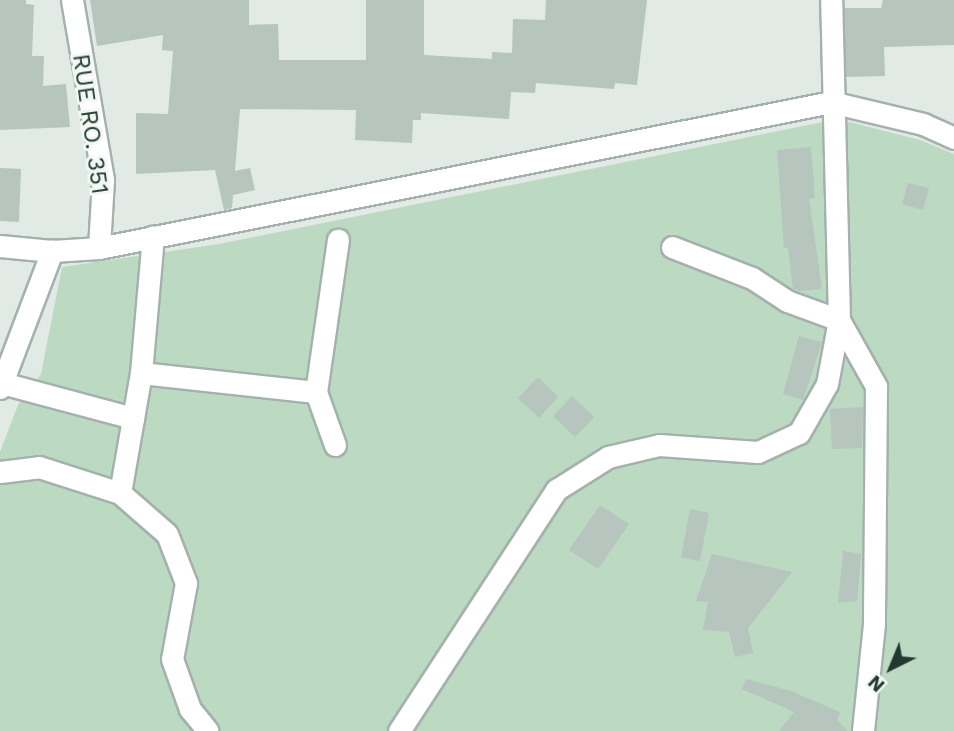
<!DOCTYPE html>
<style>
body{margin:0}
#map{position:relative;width:954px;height:731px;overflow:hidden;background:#e1eae5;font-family:"Work Sans",sans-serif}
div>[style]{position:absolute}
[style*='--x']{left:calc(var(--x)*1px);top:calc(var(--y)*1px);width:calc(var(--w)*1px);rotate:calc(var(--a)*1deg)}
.green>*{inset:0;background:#bbdac1}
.building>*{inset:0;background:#b6c5be}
.roads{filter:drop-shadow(2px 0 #a4b1ac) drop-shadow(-2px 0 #a4b1ac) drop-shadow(0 2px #a4b1ac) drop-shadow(0 -2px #a4b1ac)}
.minor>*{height:21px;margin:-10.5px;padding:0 10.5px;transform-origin:10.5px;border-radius:10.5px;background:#fff}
span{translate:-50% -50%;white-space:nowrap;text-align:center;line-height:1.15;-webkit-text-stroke:6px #f1f7f3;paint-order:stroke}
.street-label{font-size:24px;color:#223932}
.north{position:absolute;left:856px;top:633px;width:70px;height:70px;-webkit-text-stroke:5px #f1f7f3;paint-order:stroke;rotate:223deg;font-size:19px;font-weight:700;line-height:28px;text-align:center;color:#223932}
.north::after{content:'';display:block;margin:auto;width:24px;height:32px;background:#223932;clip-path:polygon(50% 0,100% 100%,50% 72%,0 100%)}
</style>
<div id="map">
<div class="green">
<div style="clip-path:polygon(838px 119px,920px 140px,954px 154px,954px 731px,0 731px,0 452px,18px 405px,41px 374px,62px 267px,219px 244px)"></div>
</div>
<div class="building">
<div style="clip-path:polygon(0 0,26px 0,26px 4px,34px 5px,32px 56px,44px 56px,43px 86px,66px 84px,70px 127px,0 130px)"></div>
<div style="clip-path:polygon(90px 0,249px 0,249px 25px,278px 24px,279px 60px,366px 60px,366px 0,424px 0,424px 55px,492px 59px,492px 52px,512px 53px,513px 19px,545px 20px,546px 0,647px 0,637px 85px,615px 83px,614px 89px,536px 83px,535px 93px,511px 92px,509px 119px,421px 113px,421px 120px,413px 120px,412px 143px,355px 140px,356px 110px,240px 109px,235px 171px,250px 168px,255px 190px,233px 195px,232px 208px,224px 210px,215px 170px,136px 174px,136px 113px,168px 114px,173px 51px,162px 50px,163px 35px,97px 46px)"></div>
<div style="clip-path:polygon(883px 0,954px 0,954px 45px,884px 47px,885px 76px,846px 77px,844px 8px,881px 8px)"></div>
<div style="clip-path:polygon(811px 147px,815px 198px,809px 199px,822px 289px,799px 291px,793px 289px,788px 248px,784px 248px,777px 150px)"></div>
<div style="clip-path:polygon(0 168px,21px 169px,19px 222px,0 221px)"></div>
<div style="clip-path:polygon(908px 183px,929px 188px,923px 210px,902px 204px)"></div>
<div style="clip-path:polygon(799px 336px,822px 342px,803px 400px,783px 394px)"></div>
<div style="clip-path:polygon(538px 377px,558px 397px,539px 418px,518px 398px)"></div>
<div style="clip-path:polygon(572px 396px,594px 417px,575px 437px,553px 416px)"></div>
<div style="clip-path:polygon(863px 407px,862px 448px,832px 449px,830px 409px)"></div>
<div style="clip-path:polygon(600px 505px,629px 524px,598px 569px,569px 550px)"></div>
<div style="clip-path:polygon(690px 509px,709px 513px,700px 561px,681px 557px)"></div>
<div style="clip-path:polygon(843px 551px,861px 554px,857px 601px,838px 603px)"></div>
<div style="clip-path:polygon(712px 554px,792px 572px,748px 628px,753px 653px,735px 657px,729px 632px,703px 630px,708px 602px,696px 601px)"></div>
<div style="clip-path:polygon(746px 679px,791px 691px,840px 712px,837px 720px,848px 731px,779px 731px,794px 712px,742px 689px)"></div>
</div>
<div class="roads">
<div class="minor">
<div style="--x:72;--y:0;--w:183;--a:80.2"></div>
<div style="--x:103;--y:180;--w:68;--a:93.4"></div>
<div style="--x:0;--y:246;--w:52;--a:5.5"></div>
<div style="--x:52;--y:251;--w:47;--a:-3.7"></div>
<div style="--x:99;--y:248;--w:746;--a:-11.28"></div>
<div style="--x:831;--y:102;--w:95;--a:13.4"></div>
<div style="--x:923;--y:124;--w:34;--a:24"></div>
<div style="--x:672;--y:247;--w:86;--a:21.2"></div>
<div style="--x:752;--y:278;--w:42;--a:33.3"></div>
<div style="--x:787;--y:301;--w:55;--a:20.1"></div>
<div style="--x:839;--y:320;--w:76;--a:60.7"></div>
<div style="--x:876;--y:386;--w:238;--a:90.5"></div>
<div style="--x:874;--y:624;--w:108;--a:95.9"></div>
<div style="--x:141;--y:373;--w:176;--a:6.2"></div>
<div style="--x:2;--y:383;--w:136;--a:15"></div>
<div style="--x:0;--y:388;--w:147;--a:-69.2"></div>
<div style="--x:335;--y:445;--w:56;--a:-109.7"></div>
<div style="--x:316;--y:392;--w:154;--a:-81.8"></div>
<div style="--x:0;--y:472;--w:39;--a:-7"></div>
<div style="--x:39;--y:467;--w:85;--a:17.8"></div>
<div style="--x:120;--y:493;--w:62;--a:41.1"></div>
<div style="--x:167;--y:534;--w:53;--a:68.8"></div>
<div style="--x:186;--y:583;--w:77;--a:100.4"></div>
<div style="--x:172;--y:659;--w:53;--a:70.2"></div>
<div style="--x:190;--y:709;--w:28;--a:51"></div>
<div style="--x:120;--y:493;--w:122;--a:-80.1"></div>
<div style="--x:141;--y:373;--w:137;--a:-85"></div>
<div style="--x:399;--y:731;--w:288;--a:-56.9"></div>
<div style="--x:556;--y:490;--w:62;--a:-32.4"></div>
<div style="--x:608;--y:457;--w:52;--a:-13.2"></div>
<div style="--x:659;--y:445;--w:99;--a:4"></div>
<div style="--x:758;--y:452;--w:45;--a:-24.9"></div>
<div style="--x:799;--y:433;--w:56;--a:-60.3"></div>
<div style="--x:827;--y:384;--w:65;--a:-79.4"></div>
<div style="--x:839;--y:320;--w:320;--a:-91.4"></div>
</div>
</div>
<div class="street-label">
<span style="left:90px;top:124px;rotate:82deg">RUE RO. 351</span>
</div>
<div class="north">N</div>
</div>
